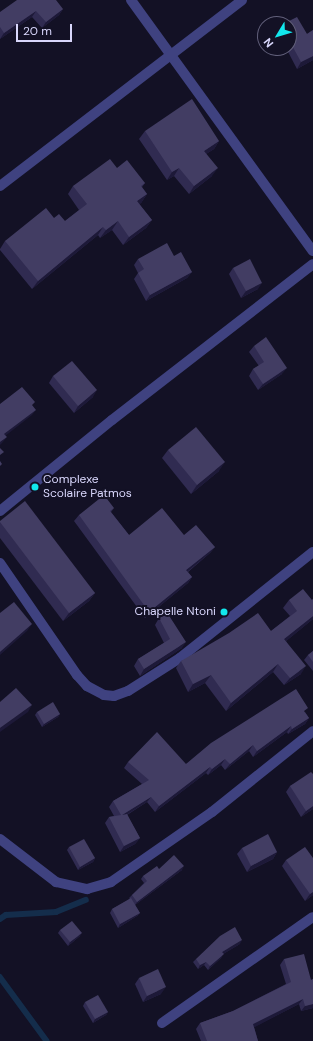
<!DOCTYPE html>
<style>
body{margin:0}
#map{position:relative;width:313px;height:1041px;overflow:hidden;background:#131125;font-family:"DM Sans",sans-serif}
div>[style]{position:absolute}
[style*='--x']{left:calc(var(--x)*1px);top:calc(var(--y)*1px);width:calc(var(--w)*1px);rotate:calc(var(--a)*1deg)}
.stream>*{height:5.5px;margin:-2.75px;padding:0 2.75px;transform-origin:2.75px;border-radius:2.75px;background:#142d4b}
.minor>*{height:10px;margin:-5px;padding:0 5px;transform-origin:5px;border-radius:5px;background:#3f4280}
.wall>*{inset:0;background:#302b51}
.shaded-wall>*{inset:0;background:#1d1938}
.building>*{inset:0;background:#423d63}
.dots>*{width:11px;height:11px;translate:-50% -50%;box-sizing:border-box;border:2px solid #131125;border-radius:50%}
span{translate:-50% -50%;white-space:nowrap;text-align:center;line-height:1.15;-webkit-text-stroke:4px #131125;paint-order:stroke}
.poi-label{font-size:12px;color:#d9d7fc}
.left{translate:0 -50%;text-align:left}
.right{translate:-100% -50%;text-align:right}
.north{position:absolute;left:257px;top:16px;width:40px;height:40px;box-sizing:border-box;background:#131125;border:1px solid #62607b;border-radius:50%;rotate:232deg;font-size:11px;font-weight:700;line-height:16px;text-align:center;color:#d9d7fc}
.north::after{content:'';display:block;margin:auto;width:14px;height:18px;background:#12e7ed;clip-path:polygon(50% 0,100% 100%,50% 72%,0 100%)}
.scale{position:absolute;left:16px;top:24px;width:56px;height:18px;box-sizing:border-box;border:2px solid #d9d7fc;border-top:0;padding-left:5px;font-size:12px;line-height:14px;white-space:nowrap;color:#d9d7fc;-webkit-text-stroke:3px #131125;paint-order:stroke}
</style>
<div id="map">
<div class="stream">
<div style="--x:0;--y:919;--w:7;--a:-34"></div>
<div style="--x:6;--y:915;--w:50;--a:-3.4"></div>
<div style="--x:56;--y:912;--w:32;--a:-22"></div>
<div style="--x:0;--y:977;--w:79;--a:53.7"></div>
</div>
<div class="minor">
<div style="--x:131;--y:0;--w:310;--a:54.1"></div>
<div style="--x:0;--y:186;--w:305;--a:-37.5"></div>
<div style="--x:0;--y:511;--w:144;--a:-39.1"></div>
<div style="--x:112;--y:420;--w:254;--a:-37.8"></div>
<div style="--x:0;--y:563;--w:136;--a:55.5"></div>
<div style="--x:77;--y:675;--w:15;--a:48"></div>
<div style="--x:87;--y:686;--w:19;--a:28"></div>
<div style="--x:104;--y:695;--w:10;--a:6"></div>
<div style="--x:114;--y:696;--w:15;--a:-20"></div>
<div style="--x:128;--y:691;--w:62;--a:-32.4"></div>
<div style="--x:180;--y:658;--w:170;--a:-38.6"></div>
<div style="--x:0;--y:839;--w:71;--a:37.5"></div>
<div style="--x:56;--y:882;--w:32;--a:13"></div>
<div style="--x:87;--y:889;--w:25;--a:-16"></div>
<div style="--x:111;--y:882;--w:123;--a:-34.7"></div>
<div style="--x:212;--y:812;--w:129;--a:-38.7"></div>
<div style="--x:162;--y:1023;--w:184;--a:-35.1"></div>
</div>
<div class="wall">
<div style="clip-path:polygon(63px 9px,59px 15px,42px 28px,32px 17px,0 39px,0 12px)"></div>
<div style="clip-path:polygon(289px 24px,307px 34px,313px 30px,313px 60px,297px 69px,286px 48px,289px 48px)"></div>
<div style="clip-path:polygon(145px 131px,219px 141px,214px 149px,206px 154px,212px 176px,189px 194px,174px 176px,167px 180px,139px 139px)"></div>
<div style="clip-path:polygon(117px 168px,145px 183px,142px 187px,147px 194px,141px 203px,139px 204px,152px 220px,146px 228px,123px 245px,112px 230px,100px 238px,98px 235px,32px 289px,0 250px,0 249px,5px 241px,54px 218px,65px 221px,79px 210px,68px 194px,73px 186px)"></div>
<div style="clip-path:polygon(174px 256px,192px 272px,187px 278px,146px 301px,134px 279px,138px 273px,134px 265px,138px 259px)"></div>
<div style="clip-path:polygon(233px 268px,258px 289px,241px 298px,229px 274px)"></div>
<div style="clip-path:polygon(254px 346px,282px 374px,258px 390px,249px 376px,253px 369px,259px 366px,249px 352px)"></div>
<div style="clip-path:polygon(53px 376px,93px 397px,74px 413px,49px 383px)"></div>
<div style="clip-path:polygon(168px 450px,219px 471px,191px 494px,162px 458px)"></div>
<div style="clip-path:polygon(114px 508px,111px 512px,129px 535px,184px 535px,215px 547px,210px 553px,188px 572px,192px 577px,188px 583px,145px 618px,74px 521px,79px 515px)"></div>
<div style="clip-path:polygon(0 521px,95px 593px,89px 601px,63px 621px,0 538px)"></div>
<div style="clip-path:polygon(313px 599px,313px 619px,286px 641px,301px 674px,284px 685px,273px 672px,226px 711px,205px 683px,188px 692px,176px 668px,181px 661px,271px 631px,290px 616px,283px 608px,289px 600px,312px 600px)"></div>
<div style="clip-path:polygon(159px 618px,182px 648px,140px 676px,134px 666px,138px 659px,164px 643px,155px 625px)"></div>
<div style="clip-path:polygon(313px 651px,313px 671px,304px 660px,308px 655px)"></div>
<div style="clip-path:polygon(37px 712px,60px 714px,58px 717px,42px 727px,35px 715px)"></div>
<div style="clip-path:polygon(305px 712px,309px 718px,305px 724px,288px 734px,287px 732px,253px 757px,249px 751px,225px 770px,221px 765px,208px 775px,206px 773px,155px 812px,147px 802px,127px 815px,140px 838px,135px 844px,120px 852px,105px 823px,109px 817px,114px 816px,109px 807px,113px 801px,142px 784px,124px 768px,128px 762px,186px 764px)"></div>
<div style="clip-path:polygon(313px 774px,313px 809px,301px 817px,286px 792px,290px 786px)"></div>
<div style="clip-path:polygon(69px 847px,95px 858px,93px 862px,78px 870px,67px 850px)"></div>
<div style="clip-path:polygon(242px 848px,277px 852px,273px 859px,247px 872px,237px 854px)"></div>
<div style="clip-path:polygon(313px 858px,313px 895px,305px 901px,282px 866px,286px 860px)"></div>
<div style="clip-path:polygon(159px 869px,182px 870px,135px 905px,140px 913px,137px 916px,118px 928px,110px 913px,112px 909px,130px 899px,129px 898px,144px 883px,141px 879px,143px 876px)"></div>
<div style="clip-path:polygon(60px 930px,80px 936px,68px 946px,58px 933px)"></div>
<div style="clip-path:polygon(240px 944px,223px 954px,221px 958px,208px 970px,204px 965px,198px 969px,193px 962px,196px 959px)"></div>
<div style="clip-path:polygon(284px 959px,311px 980px,313px 979px,313px 1008px,301px 1011px,299px 1004px,254px 1027px,258px 1041px,201px 1041px,196px 1029px,200px 1023px,233px 1011px,286px 984px,280px 965px)"></div>
<div style="clip-path:polygon(139px 978px,161px 994px,143px 1002px,135px 984px)"></div>
<div style="clip-path:polygon(85px 1002px,108px 1012px,106px 1015px,93px 1023px,83px 1006px)"></div>
</div>
<div class="shaded-wall">
<div style="clip-path:polygon(63px 9px,59px 15px,42px 28px,46px 22px)"></div>
<div style="clip-path:polygon(36px 11px,32px 17px,0 39px,4px 33px)"></div>
<div style="clip-path:polygon(313px 56px,313px 60px,297px 69px,301px 62px)"></div>
<div style="clip-path:polygon(219px 141px,214px 149px,198px 159px,204px 151px)"></div>
<div style="clip-path:polygon(179px 168px,174px 176px,167px 180px,172px 172px)"></div>
<div style="clip-path:polygon(218px 168px,212px 176px,189px 194px,194px 186px)"></div>
<div style="clip-path:polygon(147px 194px,141px 203px,131px 210px,137px 201px)"></div>
<div style="clip-path:polygon(152px 220px,146px 228px,123px 245px,129px 237px)"></div>
<div style="clip-path:polygon(118px 221px,112px 230px,100px 238px,106px 230px)"></div>
<div style="clip-path:polygon(103px 227px,98px 235px,32px 289px,38px 281px)"></div>
<div style="clip-path:polygon(192px 272px,187px 278px,146px 301px,150px 295px)"></div>
<div style="clip-path:polygon(262px 283px,258px 289px,241px 298px,246px 291px)"></div>
<div style="clip-path:polygon(287px 368px,282px 374px,258px 390px,263px 384px)"></div>
<div style="clip-path:polygon(97px 390px,93px 397px,74px 413px,78px 406px)"></div>
<div style="clip-path:polygon(36px 410px,32px 415px,0 440px,4px 434px)"></div>
<div style="clip-path:polygon(7px 437px,2px 443px,0 445px,0 442px)"></div>
<div style="clip-path:polygon(225px 462px,219px 471px,191px 494px,197px 485px)"></div>
<div style="clip-path:polygon(215px 547px,210px 553px,182px 576px,186px 570px)"></div>
<div style="clip-path:polygon(192px 577px,188px 583px,145px 618px,149px 612px)"></div>
<div style="clip-path:polygon(95px 593px,89px 601px,63px 621px,69px 613px)"></div>
<div style="clip-path:polygon(313px 616px,313px 619px,279px 647px,284px 639px)"></div>
<div style="clip-path:polygon(32px 624px,27px 631px,0 655px,0 652px)"></div>
<div style="clip-path:polygon(186px 642px,182px 648px,140px 676px,144px 669px)"></div>
<div style="clip-path:polygon(278px 664px,273px 672px,226px 711px,231px 703px)"></div>
<div style="clip-path:polygon(306px 666px,301px 674px,284px 685px,290px 678px)"></div>
<div style="clip-path:polygon(211px 675px,205px 683px,188px 692px,193px 684px)"></div>
<div style="clip-path:polygon(32px 705px,28px 712px,0 732px,0 728px)"></div>
<div style="clip-path:polygon(60px 714px,58px 717px,42px 727px,44px 724px)"></div>
<div style="clip-path:polygon(309px 718px,305px 724px,288px 734px,292px 729px)"></div>
<div style="clip-path:polygon(291px 726px,287px 732px,253px 757px,257px 751px)"></div>
<div style="clip-path:polygon(253px 745px,249px 751px,225px 770px,230px 764px)"></div>
<div style="clip-path:polygon(225px 759px,221px 765px,208px 775px,212px 769px)"></div>
<div style="clip-path:polygon(210px 767px,206px 773px,155px 812px,159px 806px)"></div>
<div style="clip-path:polygon(151px 797px,147px 802px,118px 820px,122px 815px)"></div>
<div style="clip-path:polygon(313px 806px,313px 809px,301px 817px,306px 811px)"></div>
<div style="clip-path:polygon(140px 838px,135px 844px,120px 852px,124px 846px)"></div>
<div style="clip-path:polygon(277px 852px,273px 859px,247px 872px,251px 866px)"></div>
<div style="clip-path:polygon(95px 858px,93px 862px,78px 870px,80px 867px)"></div>
<div style="clip-path:polygon(184px 866px,182px 870px,135px 905px,137px 902px)"></div>
<div style="clip-path:polygon(313px 892px,313px 895px,305px 901px,310px 894px)"></div>
<div style="clip-path:polygon(140px 913px,137px 916px,118px 928px,120px 924px)"></div>
<div style="clip-path:polygon(82px 933px,80px 936px,68px 946px,70px 942px)"></div>
<div style="clip-path:polygon(242px 940px,240px 944px,220px 956px,222px 952px)"></div>
<div style="clip-path:polygon(224px 954px,221px 958px,208px 970px,210px 966px)"></div>
<div style="clip-path:polygon(206px 962px,204px 965px,198px 969px,200px 965px)"></div>
<div style="clip-path:polygon(166px 987px,161px 994px,143px 1002px,147px 996px)"></div>
<div style="clip-path:polygon(303px 999px,299px 1004px,249px 1030px,253px 1024px)"></div>
<div style="clip-path:polygon(313px 1004px,313px 1008px,301px 1011px,305px 1006px)"></div>
<div style="clip-path:polygon(108px 1012px,106px 1015px,93px 1023px,95px 1019px)"></div>
</div>
<div class="building">
<div style="clip-path:polygon(17px 0,56px 0,63px 9px,46px 22px,36px 11px,4px 33px,0 27px,0 12px)"></div>
<div style="clip-path:polygon(297px 17px,307px 34px,313px 30px,313px 56px,301px 62px,289px 40px,289px 24px,283px 24px)"></div>
<div style="clip-path:polygon(192px 99px,219px 141px,204px 151px,218px 168px,194px 186px,179px 168px,172px 172px,145px 131px)"></div>
<div style="clip-path:polygon(110px 159px,117px 168px,127px 160px,145px 183px,141px 186px,147px 194px,137px 201px,152px 220px,129px 237px,118px 221px,106px 230px,103px 227px,38px 281px,5px 241px,46px 208px,54px 218px,59px 214px,65px 221px,87px 204px,73px 186px)"></div>
<div style="clip-path:polygon(167px 243px,174px 256px,181px 252px,192px 272px,150px 295px,138px 273px,144px 269px,138px 259px)"></div>
<div style="clip-path:polygon(250px 259px,262px 283px,246px 291px,233px 268px)"></div>
<div style="clip-path:polygon(266px 337px,287px 368px,263px 384px,253px 369px,264px 362px,254px 346px)"></div>
<div style="clip-path:polygon(72px 361px,97px 390px,78px 406px,53px 376px)"></div>
<div style="clip-path:polygon(22px 387px,35px 402px,32px 405px,36px 410px,4px 434px,7px 437px,0 442px,0 404px)"></div>
<div style="clip-path:polygon(196px 427px,225px 462px,197px 485px,168px 450px)"></div>
<div style="clip-path:polygon(0 448px,4px 452px,0 455px)"></div>
<div style="clip-path:polygon(0 461px,2px 464px,0 466px)"></div>
<div style="clip-path:polygon(104px 495px,114px 508px,110px 511px,129px 535px,162px 508px,184px 535px,196px 525px,215px 547px,186px 570px,192px 577px,149px 612px,79px 515px)"></div>
<div style="clip-path:polygon(25px 501px,95px 593px,69px 613px,0 522px,0 521px)"></div>
<div style="clip-path:polygon(303px 589px,312px 600px,313px 599px,313px 616px,284px 639px,306px 666px,290px 678px,278px 664px,231px 703px,211px 675px,193px 684px,181px 661px,229px 633px,258px 613px,271px 631px,297px 611px,289px 600px)"></div>
<div style="clip-path:polygon(14px 602px,32px 624px,0 652px,0 613px)"></div>
<div style="clip-path:polygon(168px 614px,186px 642px,144px 669px,138px 659px,170px 639px,159px 618px)"></div>
<div style="clip-path:polygon(313px 651px,313px 662px,308px 655px)"></div>
<div style="clip-path:polygon(16px 688px,32px 705px,0 728px,0 702px)"></div>
<div style="clip-path:polygon(296px 689px,308px 708px,304px 711px,309px 718px,292px 729px,291px 726px,257px 751px,253px 745px,230px 764px,225px 759px,212px 769px,210px 767px,159px 806px,151px 797px,122px 815px,127px 814px,140px 838px,124px 846px,109px 817px,121px 815px,113px 801px,149px 780px,128px 762px,157px 732px,186px 764px,211px 743px)"></div>
<div style="clip-path:polygon(53px 702px,60px 714px,44px 724px,37px 712px)"></div>
<div style="clip-path:polygon(311px 772px,313px 774px,313px 806px,306px 811px,290px 786px)"></div>
<div style="clip-path:polygon(268px 834px,277px 852px,251px 866px,242px 848px)"></div>
<div style="clip-path:polygon(84px 839px,95px 858px,80px 867px,69px 847px)"></div>
<div style="clip-path:polygon(305px 847px,313px 858px,313px 892px,310px 894px,286px 860px)"></div>
<div style="clip-path:polygon(174px 855px,184px 866px,137px 902px,132px 895px,147px 881px,143px 876px,157px 866px,159px 869px)"></div>
<div style="clip-path:polygon(131px 898px,140px 913px,120px 924px,112px 909px)"></div>
<div style="clip-path:polygon(72px 921px,82px 933px,70px 942px,60px 930px)"></div>
<div style="clip-path:polygon(235px 927px,242px 940px,222px 952px,224px 954px,210px 966px,206px 962px,200px 965px,196px 959px,220px 936px)"></div>
<div style="clip-path:polygon(304px 954px,311px 980px,313px 979px,313px 1004px,305px 1006px,303px 999px,253px 1024px,258px 1041px,207px 1041px,200px 1023px,233px 1011px,291px 982px,284px 959px)"></div>
<div style="clip-path:polygon(158px 969px,166px 987px,147px 996px,139px 978px)"></div>
<div style="clip-path:polygon(98px 995px,108px 1012px,95px 1019px,85px 1002px)"></div>
</div>
<div class="dots">
<div style="left:35px;top:487px;background:#12e7ed"></div>
<div style="left:224px;top:612px;background:#12e7ed"></div>
</div>
<div class="poi-label">
<span class="left" style="left:43px;top:487px">Complexe<br>Scolaire Patmos</span>
<span class="right" style="left:216px;top:612px">Chapelle Ntoni</span>
</div>
<div class="north">N</div>
<div class="scale">20 m</div>
</div>
